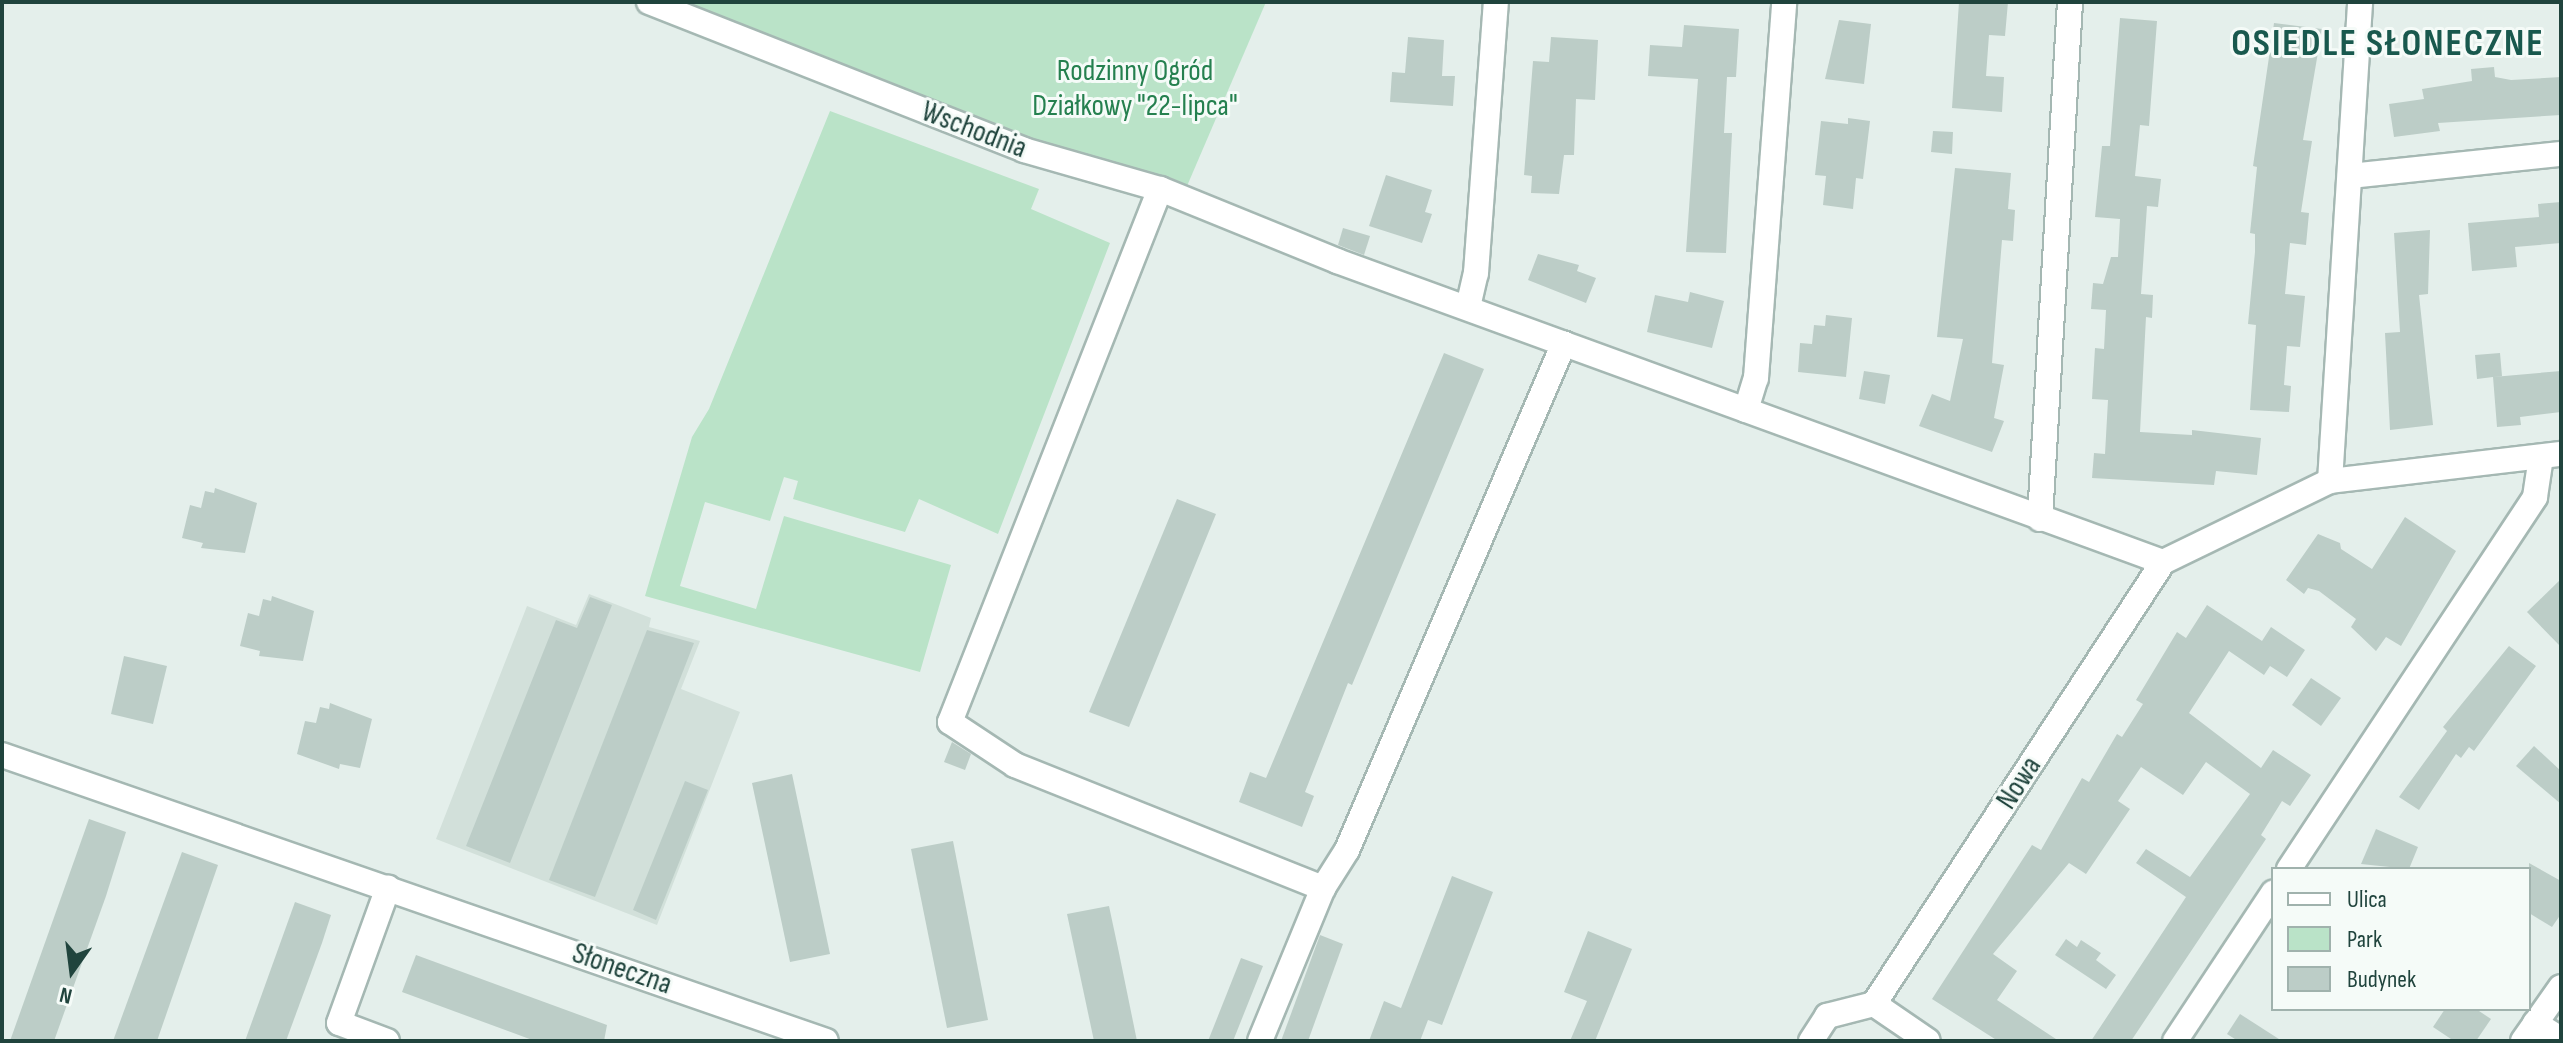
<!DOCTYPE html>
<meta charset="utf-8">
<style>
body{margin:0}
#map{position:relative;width:2563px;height:1043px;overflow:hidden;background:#e4efeb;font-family:"Sofia Sans Condensed",sans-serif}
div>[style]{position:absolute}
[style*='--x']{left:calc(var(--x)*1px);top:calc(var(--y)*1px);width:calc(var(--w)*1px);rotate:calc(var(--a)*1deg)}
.built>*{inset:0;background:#d2e0da}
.green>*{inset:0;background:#bae3c8}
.building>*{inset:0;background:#bccdc7}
.roads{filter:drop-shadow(2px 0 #a5b8b3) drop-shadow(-2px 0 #a5b8b3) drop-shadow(0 2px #a5b8b3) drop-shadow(0 -2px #a5b8b3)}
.minor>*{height:24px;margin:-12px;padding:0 12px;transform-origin:12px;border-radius:12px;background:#fff}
span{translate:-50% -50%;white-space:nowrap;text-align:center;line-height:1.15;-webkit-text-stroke:6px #f5fbf8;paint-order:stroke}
.park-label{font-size:30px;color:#25804f}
.street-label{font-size:30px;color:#20443d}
.district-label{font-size:38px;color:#19594e;font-weight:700;letter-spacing:2px}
.frame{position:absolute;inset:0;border:4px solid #20443d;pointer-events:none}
.legend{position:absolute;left:2271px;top:867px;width:260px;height:144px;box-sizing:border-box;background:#f5fbf8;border:2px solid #a0b2ad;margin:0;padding:10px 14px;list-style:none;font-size:24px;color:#20443d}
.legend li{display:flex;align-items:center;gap:16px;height:40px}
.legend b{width:40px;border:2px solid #a0b2ad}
.north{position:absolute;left:32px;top:931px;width:80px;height:80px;-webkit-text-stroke:6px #f5fbf8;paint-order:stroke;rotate:194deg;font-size:22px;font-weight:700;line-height:32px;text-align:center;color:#20443d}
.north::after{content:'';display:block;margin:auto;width:28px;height:36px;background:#20443d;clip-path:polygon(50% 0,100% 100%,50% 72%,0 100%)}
</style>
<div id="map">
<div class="built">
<div style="clip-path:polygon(589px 594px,651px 618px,649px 627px,700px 641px,681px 689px,740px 712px,657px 925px,436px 839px,527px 606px,576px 625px)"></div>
</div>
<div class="green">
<div style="clip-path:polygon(681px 2px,1266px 2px,1181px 200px)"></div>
<div style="clip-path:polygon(830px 111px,1039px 189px,1031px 209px,1110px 243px,998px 534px,919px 499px,905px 532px,793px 499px,798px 481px,784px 477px,770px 521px,705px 502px,680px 586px,756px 609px,784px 516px,951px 565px,920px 672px,645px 596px,692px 437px,709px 409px)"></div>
</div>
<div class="building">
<div style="clip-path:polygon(1959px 2px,2008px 2px,2005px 36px,1989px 35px,1986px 76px,2004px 77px,2002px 112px,1952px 108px)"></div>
<div style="clip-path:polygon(2120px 18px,2157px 21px,2149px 126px,2140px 125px,2135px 176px,2161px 179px,2158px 207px,2147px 206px,2141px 294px,2153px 295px,2152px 318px,2146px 317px,2140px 432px,2192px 435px,2192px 430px,2261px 438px,2257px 475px,2216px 471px,2214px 485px,2092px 478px,2094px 453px,2105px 454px,2108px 400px,2092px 399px,2095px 348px,2104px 349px,2106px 310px,2091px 309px,2093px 283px,2103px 284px,2111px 257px,2118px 257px,2120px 219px,2095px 217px,2102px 146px,2110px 146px)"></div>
<div style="clip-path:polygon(1839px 20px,1871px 24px,1864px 84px,1825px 79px)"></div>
<div style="clip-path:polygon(2274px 23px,2322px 29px,2303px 140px,2312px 141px,2301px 212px,2309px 213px,2306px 245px,2290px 243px,2285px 294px,2305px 296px,2300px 347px,2287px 346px,2284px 385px,2291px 386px,2289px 412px,2250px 410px,2256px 325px,2248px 324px,2255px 252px,2255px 234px,2250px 233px,2257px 167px,2253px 166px)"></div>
<div style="clip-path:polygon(1684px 25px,1739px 29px,1736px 77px,1727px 77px,1724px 133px,1732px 133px,1726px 253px,1686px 252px,1698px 79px,1648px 76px,1650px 45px,1682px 47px)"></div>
<div style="clip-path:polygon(1408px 37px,1444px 40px,1442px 76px,1455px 76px,1453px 106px,1390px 102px,1392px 72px,1405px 73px)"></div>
<div style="clip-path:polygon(1551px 37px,1598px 40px,1595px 100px,1576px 99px,1574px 155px,1564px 155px,1559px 194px,1531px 193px,1532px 176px,1524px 175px,1533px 61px,1549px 62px)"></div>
<div style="clip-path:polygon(2494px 67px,2495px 77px,2511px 80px,2561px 77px,2561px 115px,2438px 123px,2440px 131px,2394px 137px,2389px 104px,2424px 99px,2422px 89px,2472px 81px,2471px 69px)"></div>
<div style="clip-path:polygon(1848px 118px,1870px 121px,1863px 179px,1856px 178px,1853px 209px,1823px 205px,1826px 176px,1815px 175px,1821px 121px,1848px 124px)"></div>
<div style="clip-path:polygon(1933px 131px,1953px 132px,1952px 154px,1931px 152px)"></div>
<div style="clip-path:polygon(1955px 168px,2011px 173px,2008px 209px,2015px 210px,2013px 241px,2002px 240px,1992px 363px,2004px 365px,1994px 418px,2004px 421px,1992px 452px,1919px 426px,1932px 394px,1950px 401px,1963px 339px,1937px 337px)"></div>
<div style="clip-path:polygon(1386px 175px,1432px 190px,1425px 212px,1432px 214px,1422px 243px,1369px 226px)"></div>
<div style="clip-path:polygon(2561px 202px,2561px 243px,2515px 247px,2517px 267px,2472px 271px,2468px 223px,2539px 217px,2538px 204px)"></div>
<div style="clip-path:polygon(1343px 228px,1370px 236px,1364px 255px,1338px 245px)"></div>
<div style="clip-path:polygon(2430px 230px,2428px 294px,2419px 295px,2433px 425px,2390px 430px,2385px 333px,2400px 332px,2394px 233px)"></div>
<div style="clip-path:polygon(1538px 254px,1579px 265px,1577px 271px,1596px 278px,1586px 303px,1528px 280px)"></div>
<div style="clip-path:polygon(1690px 292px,1724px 301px,1712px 348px,1647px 332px,1655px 295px,1688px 302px)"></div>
<div style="clip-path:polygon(1826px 315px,1852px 318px,1846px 377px,1798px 372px,1800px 343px,1812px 344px,1814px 325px,1825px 326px)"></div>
<div style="clip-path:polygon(1444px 353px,1484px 369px,1352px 685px,1348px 683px,1305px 792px,1314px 796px,1302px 827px,1239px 802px,1250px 772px,1266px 778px)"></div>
<div style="clip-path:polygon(2500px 353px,2502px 376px,2493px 377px,2561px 371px,2561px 412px,2520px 417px,2521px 425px,2497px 427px,2493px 377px,2477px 379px,2475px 355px)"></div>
<div style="clip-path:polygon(1864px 371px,1890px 375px,1885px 404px,1859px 399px)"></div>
<div style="clip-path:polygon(215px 488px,257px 503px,245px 553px,201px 548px,203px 543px,182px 538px,190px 505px,201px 508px,205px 491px,214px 493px)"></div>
<div style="clip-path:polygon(1177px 499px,1216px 514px,1129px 727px,1089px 712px)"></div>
<div style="clip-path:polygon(2405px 517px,2456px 551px,2401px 646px,2386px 637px,2376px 651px,2351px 627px,2356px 619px,2319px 591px,2308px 588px,2304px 594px,2286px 580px,2318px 534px,2340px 543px,2341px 549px,2372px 569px)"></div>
<div style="clip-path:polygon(2561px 579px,2561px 647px,2527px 612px)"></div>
<div style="clip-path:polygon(272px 596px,314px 611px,303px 661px,259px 656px,260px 651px,240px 646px,248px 613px,259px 616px,263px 599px,271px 601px)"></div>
<div style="clip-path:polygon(590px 597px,612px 605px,510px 863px,466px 846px,556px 620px,577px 628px)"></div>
<div style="clip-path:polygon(2207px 605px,2262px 641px,2271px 627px,2305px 650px,2287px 677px,2270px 666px,2264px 675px,2229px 651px,2189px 713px,2261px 768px,2273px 750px,2311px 775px,2290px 806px,2282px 801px,2261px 835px,2266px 839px,2131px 1041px,2091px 1041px,2186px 897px,2136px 863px,2146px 849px,2190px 877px,2250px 794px,2206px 762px,2183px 795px,2141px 767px,2118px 801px,2130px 809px,2086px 874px,2069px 863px,1993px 954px,2017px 971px,1997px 1000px,2059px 1041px,1998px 1041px,1932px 999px,2032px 845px,2041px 850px,2082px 778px,2089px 782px,2117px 734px,2122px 737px,2143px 704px,2136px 700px,2177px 632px,2186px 638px)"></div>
<div style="clip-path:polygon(647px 630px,694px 643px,595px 897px,549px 880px)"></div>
<div style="clip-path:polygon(2509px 646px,2536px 666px,2474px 751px,2469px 747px,2461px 758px,2456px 754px,2419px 810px,2399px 797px,2447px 731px,2443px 727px)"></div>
<div style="clip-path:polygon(124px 656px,167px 666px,153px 724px,111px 714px)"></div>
<div style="clip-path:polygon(2311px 678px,2341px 698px,2321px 726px,2292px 705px)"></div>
<div style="clip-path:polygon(330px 703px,372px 719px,360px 768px,340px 764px,339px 769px,297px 754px,305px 721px,316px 723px,320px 707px,329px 709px)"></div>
<div style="clip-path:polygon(952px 742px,971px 754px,965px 770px,944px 762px)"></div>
<div style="clip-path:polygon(2534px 746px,2561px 771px,2561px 804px,2516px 766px)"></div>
<div style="clip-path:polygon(792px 774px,830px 954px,790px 962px,752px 783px)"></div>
<div style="clip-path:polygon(685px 781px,708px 790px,656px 920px,633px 910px)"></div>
<div style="clip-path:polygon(89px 819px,126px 832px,106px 896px,54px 1041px,10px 1041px)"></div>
<div style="clip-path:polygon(2376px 829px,2418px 847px,2409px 869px,2361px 864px)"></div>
<div style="clip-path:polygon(953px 841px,988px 1020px,947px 1028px,911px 849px)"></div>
<div style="clip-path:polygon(182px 852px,218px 865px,157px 1041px,113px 1041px)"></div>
<div style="clip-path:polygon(2529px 863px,2561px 881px,2561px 914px,2552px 927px,2529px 913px)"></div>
<div style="clip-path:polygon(1452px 876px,1493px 892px,1442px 1025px,1428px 1020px,1420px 1041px,1369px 1041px,1384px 1001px,1401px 1008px)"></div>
<div style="clip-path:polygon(295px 902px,331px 915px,322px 943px,286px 1041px,245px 1041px)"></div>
<div style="clip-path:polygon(1109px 906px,1119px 953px,1137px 1041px,1094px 1041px,1067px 914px)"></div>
<div style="clip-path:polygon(1588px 931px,1632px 949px,1595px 1041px,1570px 1041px,1587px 1001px,1564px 992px)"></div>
<div style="clip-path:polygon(1320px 935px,1343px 944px,1308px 1041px,1281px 1041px)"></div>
<div style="clip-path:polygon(2066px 939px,2077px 947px,2081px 940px,2101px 953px,2096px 960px,2116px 975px,2106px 989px,2055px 955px)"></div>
<div style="clip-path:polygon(416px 955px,607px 1025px,604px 1041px,535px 1041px,402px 992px)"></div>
<div style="clip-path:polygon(1241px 958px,1263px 966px,1233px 1041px,1208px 1041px)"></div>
<div style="clip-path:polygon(2445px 1009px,2476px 1009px,2491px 1019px,2476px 1041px,2454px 1041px,2433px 1027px)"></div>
<div style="clip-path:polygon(2240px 1014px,2282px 1041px,2238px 1041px,2227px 1034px)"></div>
</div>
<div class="roads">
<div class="minor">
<div style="--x:649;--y:2;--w:403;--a:21.5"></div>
<div style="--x:1024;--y:150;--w:141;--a:16"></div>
<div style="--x:1160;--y:189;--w:191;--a:22.1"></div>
<div style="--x:1337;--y:261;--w:879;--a:20.02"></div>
<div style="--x:2163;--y:562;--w:186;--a:-25.9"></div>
<div style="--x:2330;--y:481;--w:233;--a:-6.7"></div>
<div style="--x:2350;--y:176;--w:212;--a:-6"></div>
<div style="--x:1160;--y:189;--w:573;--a:111.5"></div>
<div style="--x:950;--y:722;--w:78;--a:33.5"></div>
<div style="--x:1015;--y:765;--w:332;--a:21.8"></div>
<div style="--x:1323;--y:888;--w:165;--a:112.4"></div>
<div style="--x:1468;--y:307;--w:35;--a:-77"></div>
<div style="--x:1476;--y:273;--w:272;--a:-85.8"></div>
<div style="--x:1746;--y:410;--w:34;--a:-73"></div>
<div style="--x:1756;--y:378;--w:377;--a:-85.7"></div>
<div style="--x:2330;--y:481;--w:480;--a:-86.4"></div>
<div style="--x:2040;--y:519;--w:518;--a:-86.68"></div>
<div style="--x:2;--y:755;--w:872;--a:19.14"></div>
<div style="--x:2289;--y:869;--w:446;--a:-56.5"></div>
<div style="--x:2535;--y:497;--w:40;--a:-81.5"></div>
<div style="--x:1323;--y:888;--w:45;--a:-57.7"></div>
<div style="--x:1347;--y:850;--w:551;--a:-66.83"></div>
<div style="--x:1874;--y:1004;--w:65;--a:34.4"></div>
<div style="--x:2535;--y:1023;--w:31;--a:32"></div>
<div style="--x:387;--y:1041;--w:51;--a:-159.4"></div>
<div style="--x:339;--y:1023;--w:144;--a:-70.1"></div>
<div style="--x:1811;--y:1041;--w:30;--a:-57"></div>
<div style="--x:1827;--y:1016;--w:49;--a:-14.3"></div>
<div style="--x:1874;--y:1004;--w:528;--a:-56.82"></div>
<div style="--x:2175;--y:1041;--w:178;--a:-56.5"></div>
<div style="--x:2523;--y:1041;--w:66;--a:-54.9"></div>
</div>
</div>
<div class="park-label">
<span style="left:1135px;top:88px">Rodzinny Ogród<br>Działkowy "22-lipca"</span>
</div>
<div class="street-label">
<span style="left:974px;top:130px;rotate:21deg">Wschodnia</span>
<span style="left:2019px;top:783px;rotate:-57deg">Nowa</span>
<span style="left:622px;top:969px;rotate:19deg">Słoneczna</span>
</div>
<div class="district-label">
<span style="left:2388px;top:44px">OSIEDLE SŁONECZNE</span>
</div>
<div class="frame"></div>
<ul class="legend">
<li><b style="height:10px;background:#fff"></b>Ulica</li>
<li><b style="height:22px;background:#bae3c8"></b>Park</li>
<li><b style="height:22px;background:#bccdc7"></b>Budynek</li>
</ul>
<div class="north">N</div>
</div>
